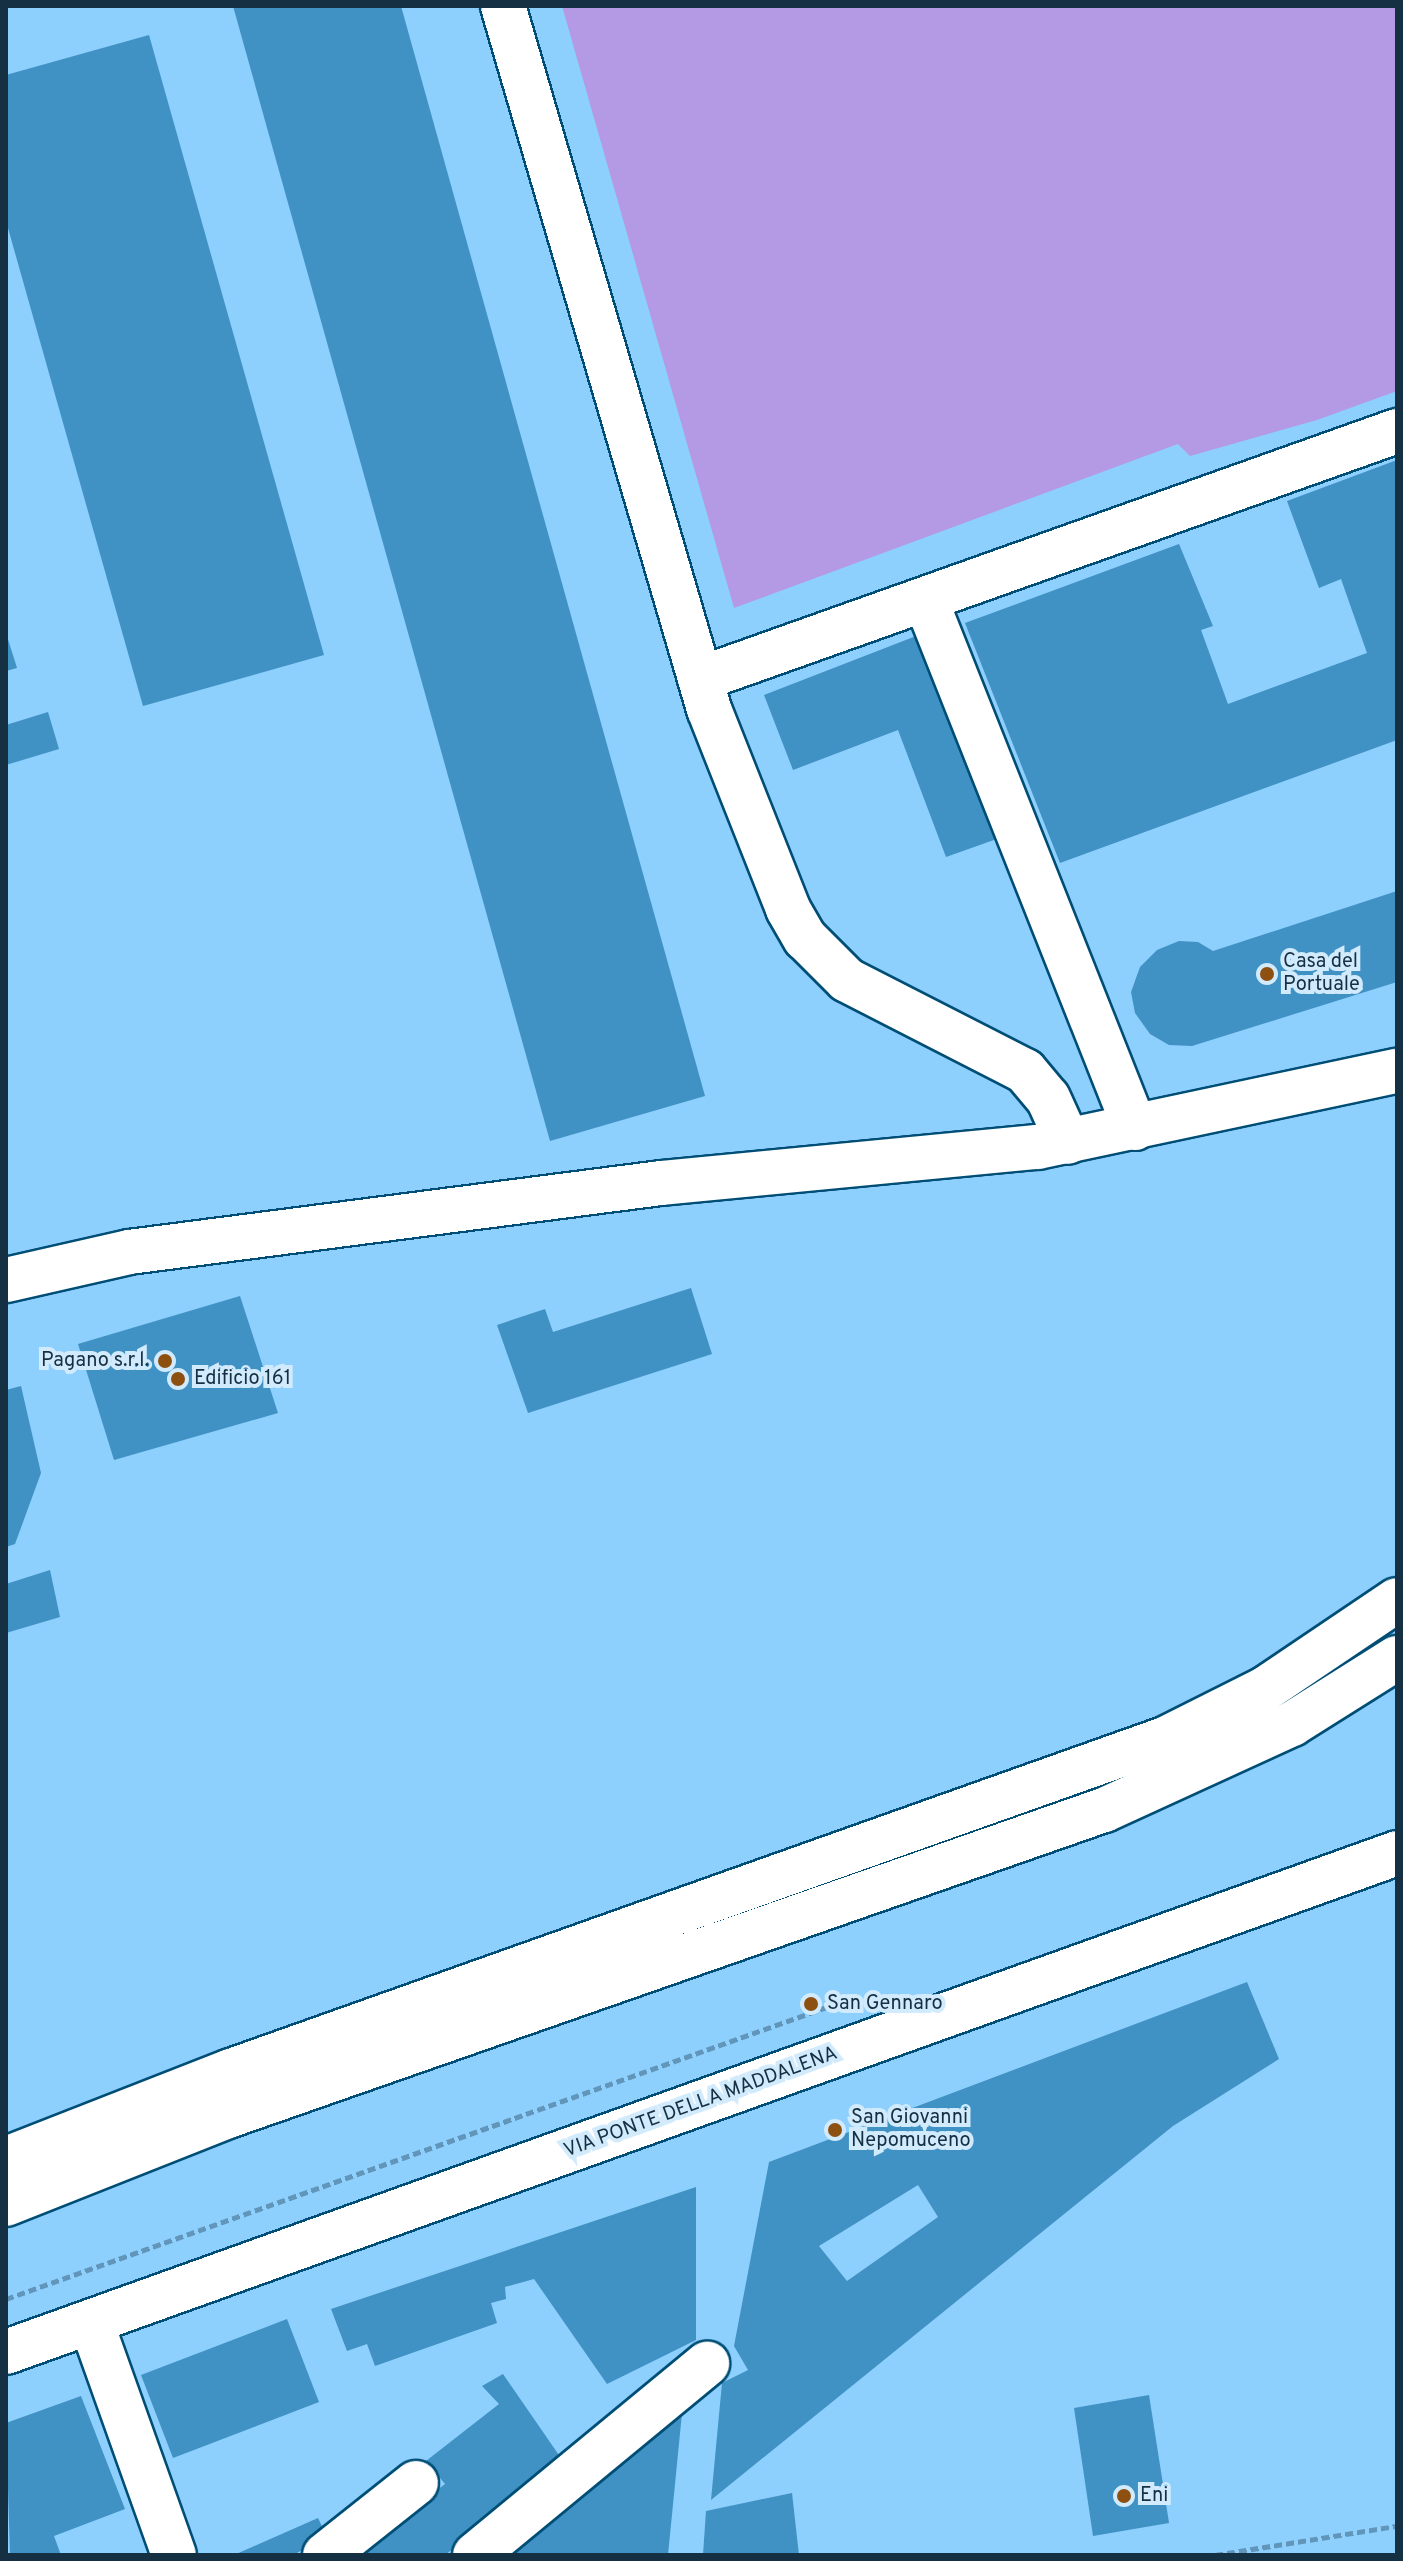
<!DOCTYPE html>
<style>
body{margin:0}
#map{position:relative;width:1403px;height:2561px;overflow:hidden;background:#8dcffd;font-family:Overpass,sans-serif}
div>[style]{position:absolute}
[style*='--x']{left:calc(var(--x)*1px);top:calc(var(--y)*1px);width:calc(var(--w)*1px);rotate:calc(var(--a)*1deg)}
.water>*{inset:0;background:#b49ae5}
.building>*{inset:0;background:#4091c4}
.path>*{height:5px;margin-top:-2.5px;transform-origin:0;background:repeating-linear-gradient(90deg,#6195b9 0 8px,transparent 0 12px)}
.roads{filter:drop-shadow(2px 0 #004e75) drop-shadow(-2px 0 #004e75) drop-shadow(0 2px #004e75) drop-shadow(0 -2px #004e75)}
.minor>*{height:44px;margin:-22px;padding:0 22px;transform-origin:22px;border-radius:22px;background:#fff}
.dots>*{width:22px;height:22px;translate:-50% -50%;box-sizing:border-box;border:4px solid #d1ebfd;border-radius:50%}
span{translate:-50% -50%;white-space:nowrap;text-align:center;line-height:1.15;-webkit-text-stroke:8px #d1ebfd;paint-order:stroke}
.poi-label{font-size:20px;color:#153042}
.left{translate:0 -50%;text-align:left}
.right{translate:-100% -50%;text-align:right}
.street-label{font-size:20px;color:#153042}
.frame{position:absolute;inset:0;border:8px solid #153042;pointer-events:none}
</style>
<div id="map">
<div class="water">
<div style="clip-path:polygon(562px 6px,1397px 6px,1397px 391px,1317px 420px,1190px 456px,1178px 444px,734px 608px)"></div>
</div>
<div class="building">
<div style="clip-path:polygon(233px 6px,401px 6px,705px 1096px,550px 1141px)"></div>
<div style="clip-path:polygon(149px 35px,324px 655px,143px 706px,6px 221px,6px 75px)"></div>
<div style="clip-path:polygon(1397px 460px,1397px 740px,1060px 863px,965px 623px,1179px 544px,1213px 626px,1201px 630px,1228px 704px,1367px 653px,1341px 579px,1319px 588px,1287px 501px)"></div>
<div style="clip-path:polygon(929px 631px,1008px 835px,946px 857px,898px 730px,793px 770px,764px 695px)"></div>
<div style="clip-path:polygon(6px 633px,17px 668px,6px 671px)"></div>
<div style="clip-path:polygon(48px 712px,59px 749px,6px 765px,6px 725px)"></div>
<div style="clip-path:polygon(1397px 891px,1397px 982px,1192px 1046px,1169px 1045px,1150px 1034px,1135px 1013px,1131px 992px,1140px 967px,1157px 950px,1179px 941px,1198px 942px,1213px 951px)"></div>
<div style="clip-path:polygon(691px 1288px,712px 1354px,528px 1413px,497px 1325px,545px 1309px,553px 1332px)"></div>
<div style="clip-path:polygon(240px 1296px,278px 1413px,114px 1460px,78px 1344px)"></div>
<div style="clip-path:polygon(21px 1386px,41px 1473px,15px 1544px,6px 1547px,6px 1390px)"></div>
<div style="clip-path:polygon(50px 1570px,60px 1617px,6px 1633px,6px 1584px)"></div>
<div style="clip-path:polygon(evenodd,1247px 1982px,1279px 2059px,1173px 2126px,711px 2500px,722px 2383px,748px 2370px,734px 2346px,769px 2162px,1247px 1982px,918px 2185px,938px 2217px,847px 2281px,819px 2246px,918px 2185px)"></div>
<div style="clip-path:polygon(696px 2187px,696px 2340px,607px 2384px,534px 2279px,505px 2287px,506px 2299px,491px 2303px,497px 2323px,375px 2366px,367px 2344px,347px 2351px,331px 2309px)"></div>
<div style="clip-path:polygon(287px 2319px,319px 2402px,173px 2458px,141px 2375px)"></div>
<div style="clip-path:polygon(503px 2374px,563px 2461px,445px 2555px,353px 2555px,445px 2484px,426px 2461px,499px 2404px,482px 2386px)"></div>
<div style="clip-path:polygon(1149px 2395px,1169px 2523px,1093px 2536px,1074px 2408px)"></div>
<div style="clip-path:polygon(81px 2396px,125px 2509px,54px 2536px,61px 2555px,10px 2555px,6px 2423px)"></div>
<div style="clip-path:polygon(682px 2413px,668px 2555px,511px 2555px)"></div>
<div style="clip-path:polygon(792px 2493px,799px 2555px,703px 2555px,706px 2511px)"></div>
<div style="clip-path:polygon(318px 2518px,327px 2537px,293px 2555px,234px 2555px)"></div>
</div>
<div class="path">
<div style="--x:6;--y:2299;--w:871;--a:-19.58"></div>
<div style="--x:1215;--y:2555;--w:184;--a:-9.1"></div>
</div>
<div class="roads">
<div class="minor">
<div style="--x:503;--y:6;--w:733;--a:73.67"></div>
<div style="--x:709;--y:709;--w:215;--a:68.4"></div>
<div style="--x:788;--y:909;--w:34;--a:60"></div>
<div style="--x:805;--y:938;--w:59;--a:45"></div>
<div style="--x:847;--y:980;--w:200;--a:27.1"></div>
<div style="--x:1025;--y:1071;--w:35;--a:50"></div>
<div style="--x:1048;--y:1098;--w:48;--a:65.6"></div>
<div style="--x:926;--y:601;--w:567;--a:68.37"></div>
<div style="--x:700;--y:679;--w:740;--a:-19.59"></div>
<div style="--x:6;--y:1280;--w:126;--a:-12.8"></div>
<div style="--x:129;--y:1252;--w:536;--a:-7.39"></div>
<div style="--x:661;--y:1183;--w:379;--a:-5.5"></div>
<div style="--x:1038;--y:1147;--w:367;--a:-12"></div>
<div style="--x:6;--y:2159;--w:242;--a:-21.4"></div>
<div style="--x:231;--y:2071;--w:991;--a:-19.57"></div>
<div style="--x:1165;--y:1739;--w:112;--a:-26.6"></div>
<div style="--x:1265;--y:1689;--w:159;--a:-34"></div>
<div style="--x:6;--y:2204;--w:239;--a:-21.6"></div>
<div style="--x:228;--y:2116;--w:928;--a:-19.26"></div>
<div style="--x:1104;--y:1810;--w:207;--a:-24.6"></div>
<div style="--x:1292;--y:1724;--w:124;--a:-32.2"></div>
<div style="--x:91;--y:2322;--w:247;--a:70.4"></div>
<div style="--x:6;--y:2352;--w:1478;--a:-19.73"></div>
<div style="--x:325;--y:2555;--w:116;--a:-38.4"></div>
<div style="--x:475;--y:2555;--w:301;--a:-39.5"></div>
</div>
</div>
<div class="dots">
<div style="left:1267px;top:974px;background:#8d5011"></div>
<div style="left:165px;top:1361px;background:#8d5011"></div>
<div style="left:178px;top:1379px;background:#8d5011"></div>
<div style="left:811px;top:2004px;background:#8d5011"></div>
<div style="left:835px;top:2130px;background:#8d5011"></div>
<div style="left:1124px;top:2496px;background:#8d5011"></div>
</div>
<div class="poi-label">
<span class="left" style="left:1283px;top:974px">Casa del<br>Portuale</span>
<span class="right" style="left:149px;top:1361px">Pagano s.r.l.</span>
<span class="left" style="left:194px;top:1379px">Edificio 161</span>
<span class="left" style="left:827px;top:2004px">San Gennaro</span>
<span class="left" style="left:851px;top:2130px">San Giovanni<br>Nepomuceno</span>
<span class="left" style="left:1140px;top:2496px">Eni</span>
</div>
<div class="street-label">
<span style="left:701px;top:2103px;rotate:-20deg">VIA PONTE DELLA MADDALENA</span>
</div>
<div class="frame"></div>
</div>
